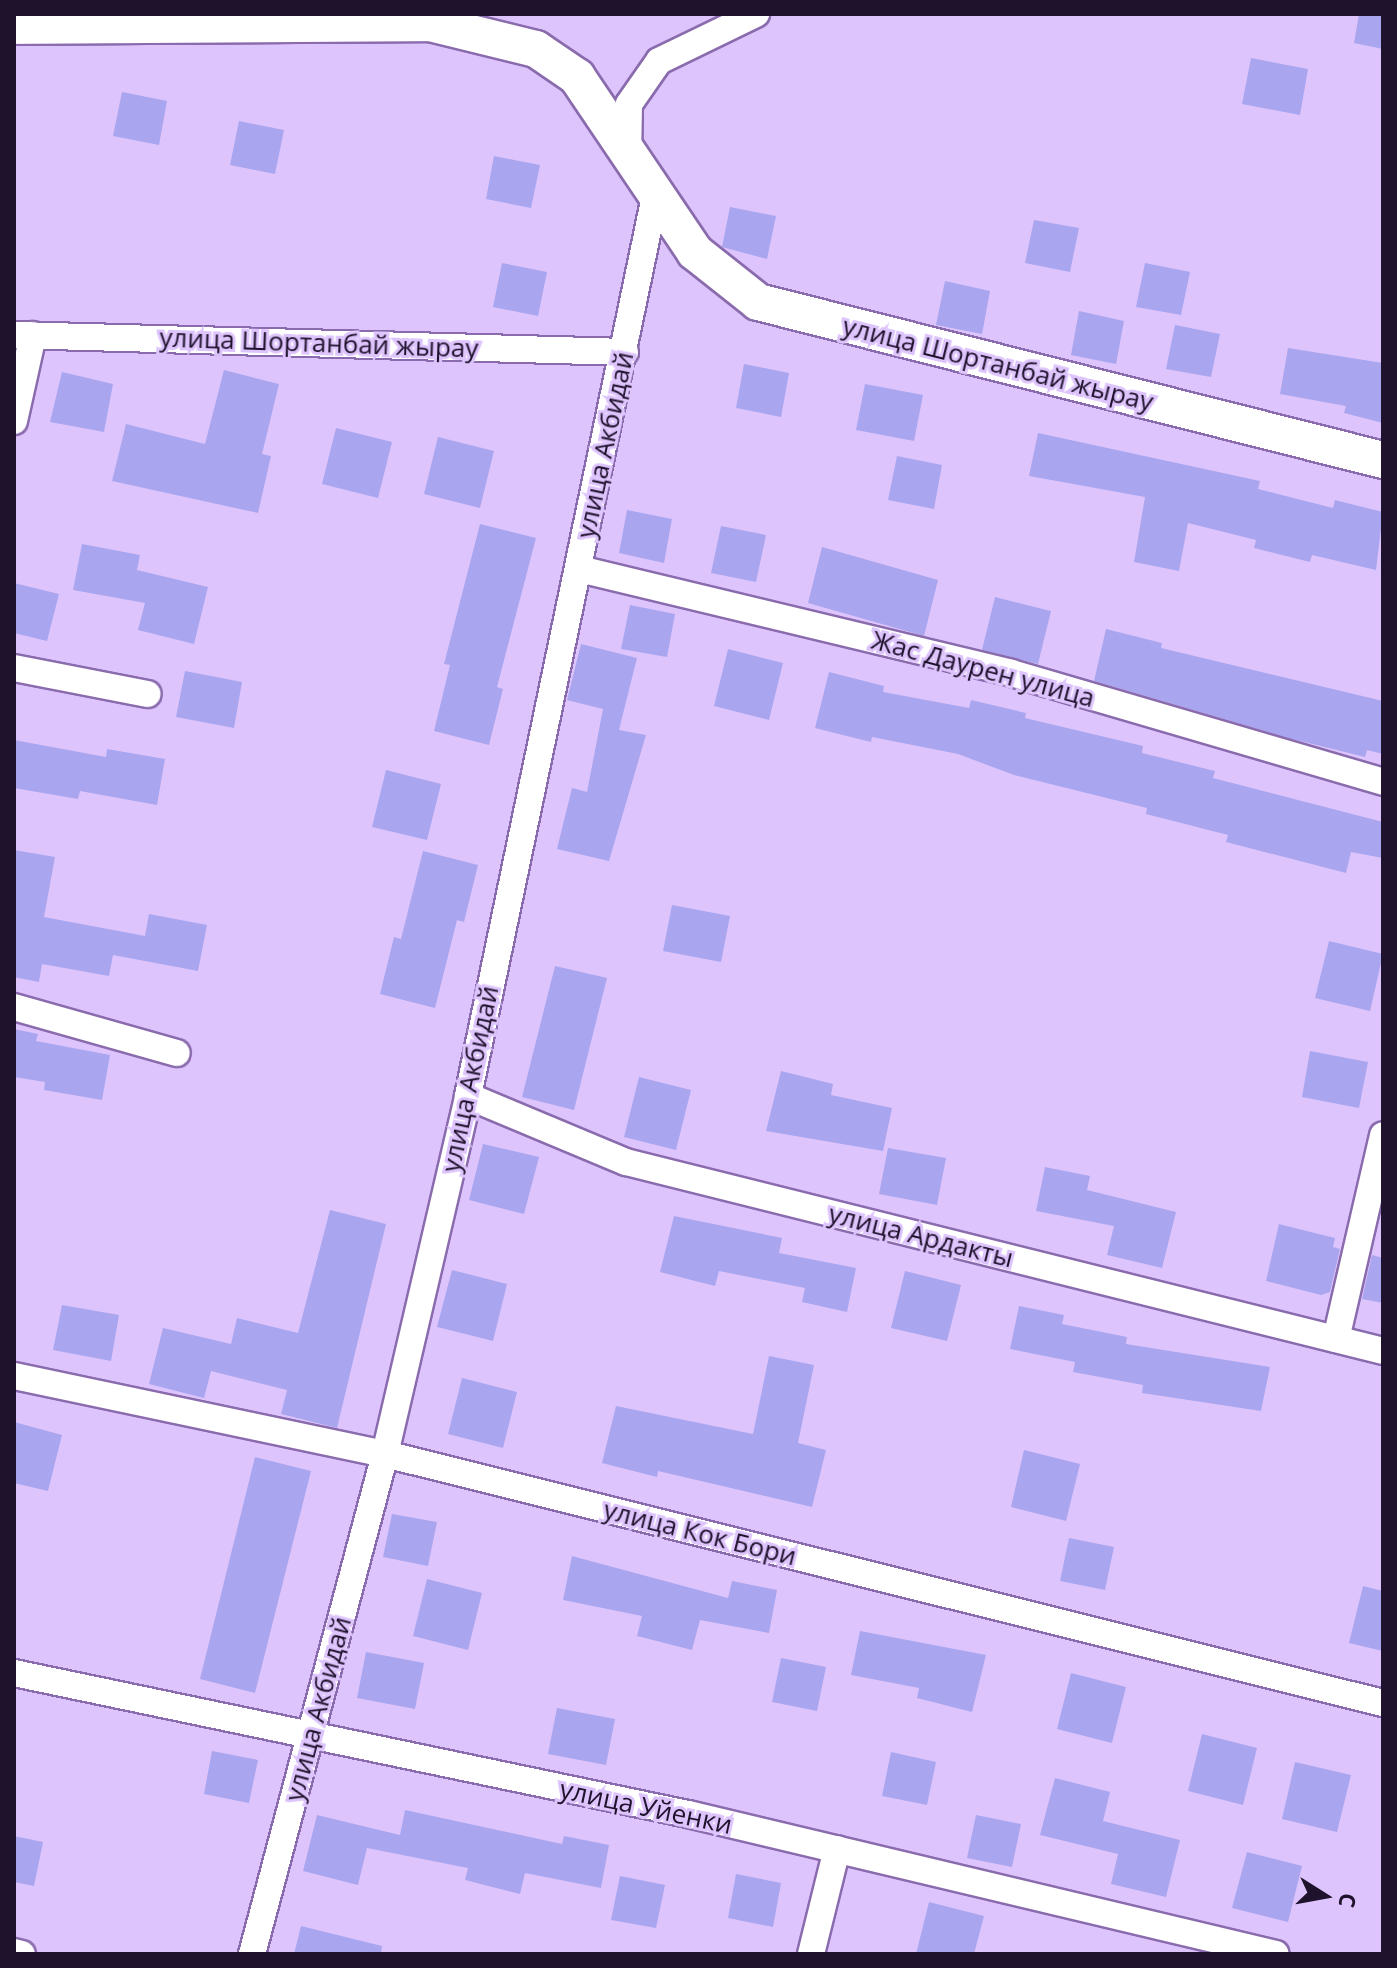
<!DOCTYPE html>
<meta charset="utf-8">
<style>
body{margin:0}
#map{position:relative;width:1397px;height:1968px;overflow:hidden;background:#dec4fd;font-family:"Open Sans",sans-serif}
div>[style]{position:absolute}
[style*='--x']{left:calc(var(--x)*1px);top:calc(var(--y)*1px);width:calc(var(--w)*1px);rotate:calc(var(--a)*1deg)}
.building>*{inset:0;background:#a9a6ef}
.roads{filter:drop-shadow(2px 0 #8a6bad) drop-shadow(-2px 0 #8a6bad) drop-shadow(0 2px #8a6bad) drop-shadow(0 -2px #8a6bad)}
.street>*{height:26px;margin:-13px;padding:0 13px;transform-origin:13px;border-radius:13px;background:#fff}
.secondary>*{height:36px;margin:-18px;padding:0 18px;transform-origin:18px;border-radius:18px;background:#fff}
span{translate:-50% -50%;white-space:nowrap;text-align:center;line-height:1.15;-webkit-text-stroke:6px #dec4fd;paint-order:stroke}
.street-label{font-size:26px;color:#1f122c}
.frame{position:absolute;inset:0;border:16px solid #1f122c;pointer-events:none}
.north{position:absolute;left:1285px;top:1856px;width:80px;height:80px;-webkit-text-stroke:6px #dec4fd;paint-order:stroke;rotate:101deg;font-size:22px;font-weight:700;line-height:32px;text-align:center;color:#1f122c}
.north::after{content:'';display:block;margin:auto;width:28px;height:36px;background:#1f122c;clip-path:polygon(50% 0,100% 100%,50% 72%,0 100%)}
</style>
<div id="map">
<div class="building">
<div style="clip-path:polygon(1359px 14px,1383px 14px,1383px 49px,1354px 43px)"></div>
<div style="clip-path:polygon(1251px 58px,1308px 69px,1300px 115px,1242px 104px)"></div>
<div style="clip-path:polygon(122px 92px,167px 101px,159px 145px,113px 136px)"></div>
<div style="clip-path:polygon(239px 121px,284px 130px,275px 174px,230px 165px)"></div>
<div style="clip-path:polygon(494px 156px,540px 165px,531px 208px,486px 199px)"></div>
<div style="clip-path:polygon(730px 207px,776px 216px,767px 259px,722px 247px)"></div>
<div style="clip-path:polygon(1034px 220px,1079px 228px,1070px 272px,1025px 263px)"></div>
<div style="clip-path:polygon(502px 263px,547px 272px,538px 316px,493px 307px)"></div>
<div style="clip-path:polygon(1145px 263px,1190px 272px,1181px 315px,1136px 307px)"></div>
<div style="clip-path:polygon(945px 281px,990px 291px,982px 334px,936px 325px)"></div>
<div style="clip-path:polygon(1079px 311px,1124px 321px,1116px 364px,1071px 355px)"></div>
<div style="clip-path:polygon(1175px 325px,1220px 334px,1211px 377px,1166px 369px)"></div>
<div style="clip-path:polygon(1288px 348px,1383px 363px,1383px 423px,1344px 413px,1346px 406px,1280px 394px)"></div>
<div style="clip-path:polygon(744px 364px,789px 373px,781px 417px,736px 408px)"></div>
<div style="clip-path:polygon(224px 370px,279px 384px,262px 454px,271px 456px,258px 513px,112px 481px,126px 424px,205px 444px)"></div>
<div style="clip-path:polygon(62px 372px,113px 384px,104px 432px,50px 422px)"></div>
<div style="clip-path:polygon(865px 384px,923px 395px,914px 441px,856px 430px)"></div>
<div style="clip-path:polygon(336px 428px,392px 442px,378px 498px,322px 484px)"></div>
<div style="clip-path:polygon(1038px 433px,1260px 481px,1258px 489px,1333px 508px,1335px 500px,1383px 512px,1376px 570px,1312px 555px,1310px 562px,1254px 548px,1256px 540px,1188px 523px,1179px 571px,1134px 562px,1145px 497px,1029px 476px)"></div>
<div style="clip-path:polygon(438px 437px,494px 451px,480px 508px,424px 494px)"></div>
<div style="clip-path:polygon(897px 456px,942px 465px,934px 509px,888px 500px)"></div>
<div style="clip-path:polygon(627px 510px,672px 519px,664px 563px,619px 553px)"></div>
<div style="clip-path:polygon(480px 524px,536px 538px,497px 687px,503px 689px,489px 745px,434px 731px,450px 665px,444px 664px)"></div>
<div style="clip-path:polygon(721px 526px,766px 535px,756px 582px,711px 573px)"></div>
<div style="clip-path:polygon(82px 544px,140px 555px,137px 570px,208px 587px,194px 644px,138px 630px,145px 603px,73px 590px)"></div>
<div style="clip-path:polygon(822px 547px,938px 580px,924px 636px,808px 603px)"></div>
<div style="clip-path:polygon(14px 583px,59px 594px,47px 641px,14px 633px)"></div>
<div style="clip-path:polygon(995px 597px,1051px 611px,1038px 664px,982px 650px)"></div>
<div style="clip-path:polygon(630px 605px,675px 614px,667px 657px,621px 649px)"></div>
<div style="clip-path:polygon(1106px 629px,1162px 643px,1161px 648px,1383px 701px,1383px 754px,1367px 750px,1365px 757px,1288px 738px,1094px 681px)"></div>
<div style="clip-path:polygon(581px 644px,637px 658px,619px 730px,646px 735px,609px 861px,557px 849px,572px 788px,587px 792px,603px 709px,567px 700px)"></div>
<div style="clip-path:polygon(728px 649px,783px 663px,769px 720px,714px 706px)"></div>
<div style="clip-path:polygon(185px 671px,242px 682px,234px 728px,176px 717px)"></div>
<div style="clip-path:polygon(829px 672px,884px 686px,883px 692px,969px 708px,971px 700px,1026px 713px,1025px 718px,1143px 746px,1142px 753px,1215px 771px,1213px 778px,1383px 822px,1383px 858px,1351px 852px,1346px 873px,1226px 842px,1228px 835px,1146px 814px,1147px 808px,1014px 775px,958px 754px,872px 737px,871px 742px,815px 728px)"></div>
<div style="clip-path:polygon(14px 740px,106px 757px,107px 749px,165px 759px,157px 805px,80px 791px,78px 799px,14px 788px)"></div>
<div style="clip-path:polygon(386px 770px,441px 784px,427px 840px,372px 827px)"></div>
<div style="clip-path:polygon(14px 850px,55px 857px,44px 917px,145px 936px,149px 914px,207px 925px,198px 971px,113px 955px,109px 976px,42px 964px,39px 982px,14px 977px)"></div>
<div style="clip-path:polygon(423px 851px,478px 865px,464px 922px,457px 920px,435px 1008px,380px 994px,394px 937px,401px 939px)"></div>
<div style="clip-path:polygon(672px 905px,730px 916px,721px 962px,663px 951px)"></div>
<div style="clip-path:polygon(1329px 941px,1383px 954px,1370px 1011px,1315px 998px)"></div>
<div style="clip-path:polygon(555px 966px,607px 978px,574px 1110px,522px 1097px)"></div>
<div style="clip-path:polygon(14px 1029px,38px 1034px,36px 1041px,110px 1055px,102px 1100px,44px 1090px,45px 1082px,14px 1077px)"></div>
<div style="clip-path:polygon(1310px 1051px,1368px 1062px,1359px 1108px,1302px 1097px)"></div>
<div style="clip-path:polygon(781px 1071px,833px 1084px,831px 1095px,892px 1108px,883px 1151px,766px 1131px)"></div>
<div style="clip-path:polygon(639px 1077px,691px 1090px,676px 1150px,624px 1137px)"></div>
<div style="clip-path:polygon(483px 1144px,539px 1157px,524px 1214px,469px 1200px)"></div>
<div style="clip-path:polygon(888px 1148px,946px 1158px,937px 1205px,879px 1194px)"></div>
<div style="clip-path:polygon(1045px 1167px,1090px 1176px,1087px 1190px,1176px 1212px,1162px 1268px,1107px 1255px,1114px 1226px,1036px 1211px)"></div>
<div style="clip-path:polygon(330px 1210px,386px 1224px,337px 1428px,281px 1414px,287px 1390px,211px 1371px,204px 1398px,149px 1384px,163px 1328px,231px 1344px,237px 1318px,298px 1333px)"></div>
<div style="clip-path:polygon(674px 1216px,782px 1238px,779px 1253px,856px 1268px,847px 1312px,802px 1302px,805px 1288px,719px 1271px,715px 1286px,660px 1272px)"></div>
<div style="clip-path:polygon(1279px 1224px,1335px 1238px,1333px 1247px,1340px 1249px,1330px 1292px,1321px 1295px,1266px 1281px)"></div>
<div style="clip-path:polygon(1372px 1255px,1383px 1258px,1383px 1303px,1362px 1299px)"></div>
<div style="clip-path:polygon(452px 1270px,507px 1284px,493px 1341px,437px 1327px)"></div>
<div style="clip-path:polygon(905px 1271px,961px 1285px,947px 1341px,891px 1328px)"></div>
<div style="clip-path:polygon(62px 1305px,119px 1315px,111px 1361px,53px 1350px)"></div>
<div style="clip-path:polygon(1019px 1306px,1064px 1315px,1062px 1324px,1127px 1337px,1126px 1344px,1270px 1367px,1261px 1411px,1142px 1393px,1143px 1385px,1073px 1372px,1075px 1362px,1010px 1349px)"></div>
<div style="clip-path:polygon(769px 1356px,814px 1365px,798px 1443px,826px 1450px,812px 1507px,658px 1471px,657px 1477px,602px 1463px,616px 1406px,753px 1434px)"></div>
<div style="clip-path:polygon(462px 1378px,517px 1392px,503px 1448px,448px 1434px)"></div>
<div style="clip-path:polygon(14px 1422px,62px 1435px,48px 1491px,14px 1483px)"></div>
<div style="clip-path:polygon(1024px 1450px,1080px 1464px,1066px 1521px,1011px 1507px)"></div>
<div style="clip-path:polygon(255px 1457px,311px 1471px,255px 1693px,200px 1679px)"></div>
<div style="clip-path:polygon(392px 1514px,437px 1522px,428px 1566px,383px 1557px)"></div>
<div style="clip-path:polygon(1069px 1538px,1114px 1547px,1105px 1590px,1060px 1581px)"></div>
<div style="clip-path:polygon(572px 1556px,728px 1598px,732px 1581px,777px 1590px,769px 1633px,700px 1620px,692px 1650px,637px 1636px,642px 1616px,563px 1600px)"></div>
<div style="clip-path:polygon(427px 1579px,482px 1593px,468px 1650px,413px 1636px)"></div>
<div style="clip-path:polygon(1363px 1586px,1383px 1591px,1383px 1651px,1349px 1643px)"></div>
<div style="clip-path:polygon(860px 1631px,986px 1655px,972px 1712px,917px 1698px,919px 1688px,851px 1675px)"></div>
<div style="clip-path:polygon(366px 1652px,424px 1663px,415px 1709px,357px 1698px)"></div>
<div style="clip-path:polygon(781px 1658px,826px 1667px,817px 1711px,772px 1702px)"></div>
<div style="clip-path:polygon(1071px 1673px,1126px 1687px,1112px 1743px,1057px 1729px)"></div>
<div style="clip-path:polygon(557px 1708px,615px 1719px,606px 1765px,548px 1754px)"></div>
<div style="clip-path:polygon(1202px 1734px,1257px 1748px,1243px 1805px,1188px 1791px)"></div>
<div style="clip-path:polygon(212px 1751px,258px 1760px,249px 1803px,204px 1794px)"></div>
<div style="clip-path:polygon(891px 1752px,936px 1762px,927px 1805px,882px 1796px)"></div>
<div style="clip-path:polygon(1295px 1762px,1351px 1775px,1337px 1832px,1282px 1819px)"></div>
<div style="clip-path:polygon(1055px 1778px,1110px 1792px,1103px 1821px,1180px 1840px,1166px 1897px,1111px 1884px,1118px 1854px,1040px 1835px)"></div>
<div style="clip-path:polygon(405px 1810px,562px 1844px,564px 1836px,609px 1845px,601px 1888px,525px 1873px,520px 1894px,465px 1880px,468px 1868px,367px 1848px,358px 1885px,303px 1871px,317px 1815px,400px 1835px)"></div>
<div style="clip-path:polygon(976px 1815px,1021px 1824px,1012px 1867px,967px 1858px)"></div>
<div style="clip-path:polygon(14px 1836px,43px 1842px,34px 1886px,14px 1882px)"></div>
<div style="clip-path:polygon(1247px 1852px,1302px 1866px,1288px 1922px,1232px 1908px)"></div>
<div style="clip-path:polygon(736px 1874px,781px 1883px,773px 1927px,728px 1918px)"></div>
<div style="clip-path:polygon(620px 1876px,665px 1885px,656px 1928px,611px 1920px)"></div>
<div style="clip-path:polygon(929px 1902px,984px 1916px,974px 1954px,916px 1954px)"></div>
<div style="clip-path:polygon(301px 1926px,382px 1946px,381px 1954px,294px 1954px)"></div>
</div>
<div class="roads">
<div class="street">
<div style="--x:628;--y:157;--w:53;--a:-88.9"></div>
<div style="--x:629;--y:104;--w:52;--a:-55.1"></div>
<div style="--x:659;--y:61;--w:108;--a:-25.9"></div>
<div style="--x:14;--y:335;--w:611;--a:1.59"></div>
<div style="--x:14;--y:421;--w:88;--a:-77.5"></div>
<div style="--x:579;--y:569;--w:444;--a:13.5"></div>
<div style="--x:1011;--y:673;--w:388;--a:16.3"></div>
<div style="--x:14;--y:668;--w:136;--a:11"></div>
<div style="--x:14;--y:1007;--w:169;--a:15.8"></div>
<div style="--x:468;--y:1096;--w:171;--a:22.7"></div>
<div style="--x:626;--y:1162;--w:780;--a:14.02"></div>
<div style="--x:1336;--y:1339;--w:209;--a:-77"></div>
<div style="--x:14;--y:1376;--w:379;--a:11.9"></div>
<div style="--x:385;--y:1454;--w:1029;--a:14.01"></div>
<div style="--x:14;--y:1673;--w:689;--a:11.82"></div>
<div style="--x:688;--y:1814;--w:604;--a:13.39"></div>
<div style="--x:14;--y:1952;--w:8;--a:14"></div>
<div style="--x:252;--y:1954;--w:517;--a:-75.1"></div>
<div style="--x:385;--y:1454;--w:367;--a:-76.9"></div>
<div style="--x:468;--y:1096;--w:919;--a:-78.26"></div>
<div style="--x:811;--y:1954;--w:108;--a:-76.1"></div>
</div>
<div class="secondary">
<div style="--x:14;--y:26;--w:416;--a:-0.4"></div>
<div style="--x:430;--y:23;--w:109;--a:13.8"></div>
<div style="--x:536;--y:49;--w:50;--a:34.3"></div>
<div style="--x:577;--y:77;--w:211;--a:56"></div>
<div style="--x:695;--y:252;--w:80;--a:38.4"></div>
<div style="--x:758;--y:302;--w:645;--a:14.19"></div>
</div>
</div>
<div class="street-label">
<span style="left:319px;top:343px;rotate:2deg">улица Шортанбай жырау</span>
<span style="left:998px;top:364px;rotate:14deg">улица Шортанбай жырау</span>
<span style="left:605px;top:445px;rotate:-78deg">улица Акбидай</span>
<span style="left:983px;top:669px;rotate:15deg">Жас Даурен улица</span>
<span style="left:470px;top:1079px;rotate:-78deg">улица Акбидай</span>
<span style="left:921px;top:1236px;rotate:14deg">улица Ардакты</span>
<span style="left:700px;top:1533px;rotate:14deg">улица Кок Бори</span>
<span style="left:318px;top:1709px;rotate:-75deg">улица Акбидай</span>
<span style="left:646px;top:1807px;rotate:12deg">улица Уйенки</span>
</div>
<div class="frame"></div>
<div class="north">С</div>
</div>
